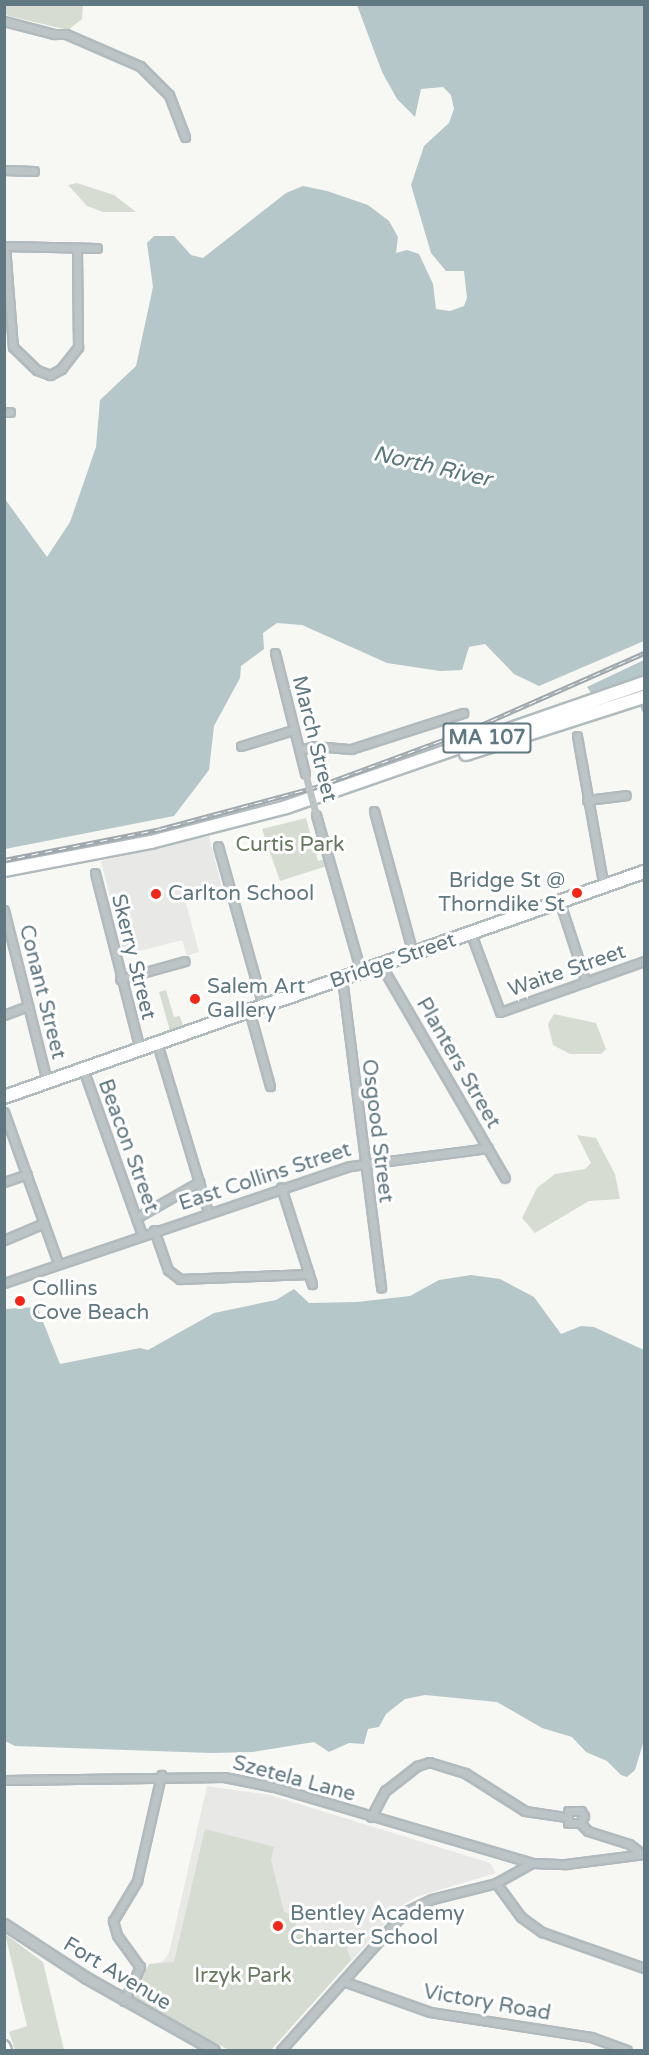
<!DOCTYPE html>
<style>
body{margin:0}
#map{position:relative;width:649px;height:2055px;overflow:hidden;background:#f7f7f3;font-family:"Varela Round",sans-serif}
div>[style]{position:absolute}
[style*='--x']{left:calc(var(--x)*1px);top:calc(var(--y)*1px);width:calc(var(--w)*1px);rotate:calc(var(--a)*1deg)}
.built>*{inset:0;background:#e8e8e7}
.green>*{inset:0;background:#d7dcd2}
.water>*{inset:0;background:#b5c7c9}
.roads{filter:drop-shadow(2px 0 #b1babd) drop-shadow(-2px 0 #b1babd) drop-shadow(0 2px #b1babd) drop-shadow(0 -2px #b1babd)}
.minor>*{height:7px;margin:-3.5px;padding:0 3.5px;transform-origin:3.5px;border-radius:3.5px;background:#bcc4c6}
.tertiary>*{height:9px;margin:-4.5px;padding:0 4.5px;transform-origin:4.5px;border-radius:4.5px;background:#bcc4c6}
.secondary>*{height:10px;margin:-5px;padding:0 5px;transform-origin:5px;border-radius:5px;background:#fff}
.primary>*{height:12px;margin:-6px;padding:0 6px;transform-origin:6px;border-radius:6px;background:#fff}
.trunk>*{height:12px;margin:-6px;padding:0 6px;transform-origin:6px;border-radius:6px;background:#fff}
.rail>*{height:4.5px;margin-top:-2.25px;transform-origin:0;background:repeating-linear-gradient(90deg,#fff 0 7px,#9ea8ad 0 14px);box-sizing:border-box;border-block:2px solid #9ea8ad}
.minor-bridge>*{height:7px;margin:-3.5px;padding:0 3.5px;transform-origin:3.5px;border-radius:3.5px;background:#bcc4c6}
.dots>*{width:16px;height:16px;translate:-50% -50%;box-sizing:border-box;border:3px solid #fff;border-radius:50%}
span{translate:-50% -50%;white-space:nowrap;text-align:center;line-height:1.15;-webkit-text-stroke:6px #fff;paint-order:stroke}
.shield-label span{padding:2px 4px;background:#fff;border:2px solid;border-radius:4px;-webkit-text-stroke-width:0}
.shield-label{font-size:20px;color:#5f7881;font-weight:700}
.street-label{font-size:21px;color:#5f7881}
.park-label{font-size:21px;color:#67795f}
.poi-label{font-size:21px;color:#5f7881}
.right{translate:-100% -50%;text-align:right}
.left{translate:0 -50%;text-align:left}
.water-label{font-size:22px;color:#5a787c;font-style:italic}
.frame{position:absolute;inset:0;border:6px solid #5f7881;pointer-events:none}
</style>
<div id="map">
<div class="built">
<div style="clip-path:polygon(209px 836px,222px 888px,185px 899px,199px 952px,187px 956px,182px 940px,124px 955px,101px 861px)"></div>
<div style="clip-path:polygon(207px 1786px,270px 1795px,490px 1863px,496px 1873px,416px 1897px,401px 1906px,270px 2050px,149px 1966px,163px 1961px,169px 1953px)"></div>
</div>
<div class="green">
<div style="clip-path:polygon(4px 5px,83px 5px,82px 19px,68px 30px,5px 15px)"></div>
<div style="clip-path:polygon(77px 183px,114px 195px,136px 212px,103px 212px,87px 206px,68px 185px)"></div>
<div style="clip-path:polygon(306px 818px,318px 861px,328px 858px,330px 865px,280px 881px,262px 829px)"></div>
<div style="clip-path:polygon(166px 990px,174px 1017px,180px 1016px,183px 1026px,170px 1031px,159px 992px)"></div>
<div style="clip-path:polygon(554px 1014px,596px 1023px,606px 1049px,601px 1054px,570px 1054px,553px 1045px,548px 1024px)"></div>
<div style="clip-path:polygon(577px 1135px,596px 1138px,615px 1174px,620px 1199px,589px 1201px,535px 1233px,522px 1218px,537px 1188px,555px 1174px,585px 1169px,591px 1163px)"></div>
<div style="clip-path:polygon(205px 1829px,274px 1847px,271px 1860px,284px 1912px,298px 1916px,295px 1926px,349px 1941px,347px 1949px,351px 1960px,271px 2050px,229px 2050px,132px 1998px,149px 1964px,174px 1962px)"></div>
<div style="clip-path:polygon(5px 1934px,43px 1962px,64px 2050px,15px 2050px,9px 2032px,27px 2026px)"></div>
</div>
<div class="water">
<div style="clip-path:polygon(357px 5px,644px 5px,644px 641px,539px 686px,514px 674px,485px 644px,469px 647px,462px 670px,440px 671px,387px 663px,302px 625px,277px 623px,263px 633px,264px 649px,241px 666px,240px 678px,214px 726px,209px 770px,174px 816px,5px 849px,5px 499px,47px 557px,70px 522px,85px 479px,96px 447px,100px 400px,136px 366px,153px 287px,147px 243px,154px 236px,174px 236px,191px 255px,203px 258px,286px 193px,303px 186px,327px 191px,368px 205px,389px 221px,398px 237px,396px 253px,407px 250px,419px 254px,433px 284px,436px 309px,450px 311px,464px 306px,467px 298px,464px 271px,446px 271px,431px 253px,411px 185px,424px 146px,449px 123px,454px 109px,451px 95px,443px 87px,421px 89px,415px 117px,397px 99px,382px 72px)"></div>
<div style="clip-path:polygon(644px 660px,644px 715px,640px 706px,592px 694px,587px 687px)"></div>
<div style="clip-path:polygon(471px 1275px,500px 1279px,534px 1297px,561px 1334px,581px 1326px,594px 1327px,644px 1350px,644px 1740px,635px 1770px,627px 1777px,621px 1775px,607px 1761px,586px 1752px,572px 1737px,542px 1728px,497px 1702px,425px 1695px,405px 1699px,386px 1714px,379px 1727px,368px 1729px,364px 1744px,349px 1743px,329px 1752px,314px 1742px,253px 1752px,211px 1753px,15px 1746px,5px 1741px,5px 1309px,37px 1307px,60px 1364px,140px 1348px,148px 1350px,214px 1313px,276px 1300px,294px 1289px,309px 1303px,357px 1302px,410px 1296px,439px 1280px)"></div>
</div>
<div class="roads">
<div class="minor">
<div style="--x:4;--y:21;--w:52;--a:14.6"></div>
<div style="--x:54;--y:34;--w:12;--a:0"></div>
<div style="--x:66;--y:34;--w:81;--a:23.4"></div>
<div style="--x:140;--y:66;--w:41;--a:45"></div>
<div style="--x:169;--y:95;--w:45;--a:69.1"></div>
<div style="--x:4;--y:170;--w:30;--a:2"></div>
<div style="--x:4;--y:246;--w:93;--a:1.2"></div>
<div style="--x:5;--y:246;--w:101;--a:85.5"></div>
<div style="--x:13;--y:347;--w:33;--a:44"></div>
<div style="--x:37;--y:370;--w:14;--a:21"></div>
<div style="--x:50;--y:375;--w:13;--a:-29"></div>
<div style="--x:61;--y:369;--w:28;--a:-52"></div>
<div style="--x:78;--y:347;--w:99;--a:-90.6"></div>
<div style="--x:4;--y:412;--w:6;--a:0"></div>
<div style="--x:275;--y:653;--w:124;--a:76"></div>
<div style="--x:577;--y:736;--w:153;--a:79.9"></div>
<div style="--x:241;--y:746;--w:54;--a:-17.1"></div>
<div style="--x:299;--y:750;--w:16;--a:-14"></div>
<div style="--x:315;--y:746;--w:36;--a:5"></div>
<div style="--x:351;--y:749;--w:118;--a:-17.8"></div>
<div style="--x:587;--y:800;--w:39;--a:-7"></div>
<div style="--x:374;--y:811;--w:148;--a:74.7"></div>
<div style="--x:316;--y:815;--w:163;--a:74"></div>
<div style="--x:218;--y:846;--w:166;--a:74.3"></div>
<div style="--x:95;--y:873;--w:182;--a:75.7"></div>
<div style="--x:560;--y:903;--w:83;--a:71.8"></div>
<div style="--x:4;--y:910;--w:176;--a:75.9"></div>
<div style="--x:471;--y:934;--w:83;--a:69.6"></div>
<div style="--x:500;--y:1012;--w:153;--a:-19.5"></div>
<div style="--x:381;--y:965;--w:246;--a:59.8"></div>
<div style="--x:342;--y:978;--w:312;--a:82.8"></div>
<div style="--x:120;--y:979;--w:67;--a:-15.5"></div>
<div style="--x:249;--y:1010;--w:79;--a:74.6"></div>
<div style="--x:4;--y:1015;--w:26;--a:-21"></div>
<div style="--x:157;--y:1043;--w:177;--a:73.2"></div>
<div style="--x:83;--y:1069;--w:176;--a:70.4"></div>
<div style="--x:4;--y:1112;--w:160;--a:70.3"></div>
<div style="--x:4;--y:1182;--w:24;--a:-19"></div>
<div style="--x:281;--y:1187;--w:102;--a:72.3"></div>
<div style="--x:136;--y:1218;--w:73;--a:-29.7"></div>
<div style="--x:154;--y:1230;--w:42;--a:70.7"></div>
<div style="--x:168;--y:1270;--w:15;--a:37"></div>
<div style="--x:180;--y:1279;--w:129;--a:-2.2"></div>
<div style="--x:4;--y:1240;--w:43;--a:-23"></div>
<div style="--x:4;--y:1283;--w:365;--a:-18.7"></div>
<div style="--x:350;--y:1166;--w:139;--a:-7.4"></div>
<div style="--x:4;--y:1780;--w:220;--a:-0.8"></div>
<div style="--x:224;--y:1777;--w:51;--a:11.3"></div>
<div style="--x:274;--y:1787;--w:269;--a:16.4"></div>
<div style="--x:532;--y:1863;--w:34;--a:2"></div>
<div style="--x:566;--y:1864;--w:79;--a:-7.3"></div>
<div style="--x:371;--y:1817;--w:30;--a:-62"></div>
<div style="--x:385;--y:1791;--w:41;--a:-38"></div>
<div style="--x:417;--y:1766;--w:13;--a:-18"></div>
<div style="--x:429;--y:1762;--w:38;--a:17"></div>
<div style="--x:465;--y:1773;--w:71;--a:32.3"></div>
<div style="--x:525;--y:1811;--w:40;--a:8.5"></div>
<div style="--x:580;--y:1823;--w:12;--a:180"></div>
<div style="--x:568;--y:1823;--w:12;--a:-90"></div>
<div style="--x:568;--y:1811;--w:13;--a:0"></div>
<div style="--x:581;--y:1811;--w:6;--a:59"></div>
<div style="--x:584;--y:1816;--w:8;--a:120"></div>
<div style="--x:580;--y:1823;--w:11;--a:45"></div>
<div style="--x:588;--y:1831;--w:43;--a:17.6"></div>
<div style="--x:629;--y:1844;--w:15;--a:37"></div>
<div style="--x:496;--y:1883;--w:42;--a:53.7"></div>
<div style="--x:521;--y:1917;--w:26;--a:36"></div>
<div style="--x:542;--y:1932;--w:108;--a:19.4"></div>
<div style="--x:343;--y:1981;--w:92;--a:19.6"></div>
<div style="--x:430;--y:2012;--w:163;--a:8.8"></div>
<div style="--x:591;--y:2037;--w:38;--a:20"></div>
<div style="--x:124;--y:2001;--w:38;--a:-65"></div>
<div style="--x:140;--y:1967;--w:39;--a:-126"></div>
<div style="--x:117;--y:1935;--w:15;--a:-106"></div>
<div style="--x:113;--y:1921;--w:47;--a:-59"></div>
<div style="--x:137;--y:1881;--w:109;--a:-77.2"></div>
<div style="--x:281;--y:2050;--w:186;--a:-48.1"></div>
<div style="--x:405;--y:1912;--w:30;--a:-26"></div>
<div style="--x:432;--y:1899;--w:66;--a:-14"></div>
<div style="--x:496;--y:1883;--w:41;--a:-29.1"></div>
</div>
<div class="tertiary">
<div style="--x:4;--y:1924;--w:97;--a:33.2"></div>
<div style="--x:85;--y:1977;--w:148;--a:29.5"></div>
</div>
<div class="secondary">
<div style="--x:4;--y:2046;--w:4;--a:63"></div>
</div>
<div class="primary">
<div style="--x:466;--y:754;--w:187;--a:-17.8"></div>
<div style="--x:4;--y:870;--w:150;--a:-10.8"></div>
<div style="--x:151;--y:842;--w:139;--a:-14.5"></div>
<div style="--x:286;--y:807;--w:379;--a:-19.1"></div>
</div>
<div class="trunk">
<div style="--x:4;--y:1097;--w:678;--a:-19.37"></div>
</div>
</div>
<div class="rail">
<div style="--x:4;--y:860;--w:159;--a:-11.2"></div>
<div style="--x:160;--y:829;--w:162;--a:-15.1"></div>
<div style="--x:316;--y:787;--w:159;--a:-20.3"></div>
<div style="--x:465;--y:732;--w:196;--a:-23.8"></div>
</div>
<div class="minor-bridge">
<div style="--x:305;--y:773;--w:43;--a:75.3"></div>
</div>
<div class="dots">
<div style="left:577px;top:893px;background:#f32717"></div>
<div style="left:156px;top:894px;background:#f32717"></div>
<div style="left:195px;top:999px;background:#f32717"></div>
<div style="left:20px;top:1301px;background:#f32717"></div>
<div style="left:278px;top:1926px;background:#f32717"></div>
</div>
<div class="shield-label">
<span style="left:487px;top:738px">MA 107</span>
</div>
<div class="street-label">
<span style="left:314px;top:739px;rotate:76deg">March Street</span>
<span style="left:133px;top:957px;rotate:76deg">Skerry Street</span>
<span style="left:393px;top:961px;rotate:-19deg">Bridge Street</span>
<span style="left:567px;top:971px;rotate:-19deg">Waite Street</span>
<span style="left:42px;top:992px;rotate:76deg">Conant Street</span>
<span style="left:458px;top:1063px;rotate:60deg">Planters Street</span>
<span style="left:377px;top:1131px;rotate:83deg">Osgood Street</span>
<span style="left:128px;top:1146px;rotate:70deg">Beacon Street</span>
<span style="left:265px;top:1177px;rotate:-18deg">East Collins Street</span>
<span style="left:294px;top:1779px;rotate:15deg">Szetela Lane</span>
<span style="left:117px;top:1974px;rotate:31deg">Fort Avenue</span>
<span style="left:487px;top:2003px;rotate:10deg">Victory Road</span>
</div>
<div class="park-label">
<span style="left:290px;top:845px">Curtis Park</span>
<span style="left:243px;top:1976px">Irzyk Park</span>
</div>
<div class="poi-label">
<span class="right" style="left:565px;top:893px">Bridge St @<br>Thorndike St</span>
<span class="left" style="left:168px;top:894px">Carlton School</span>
<span class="left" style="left:207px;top:999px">Salem Art<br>Gallery</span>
<span class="left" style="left:32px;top:1301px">Collins<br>Cove Beach</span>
<span class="left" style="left:290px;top:1926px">Bentley Academy<br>Charter School</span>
</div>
<div class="water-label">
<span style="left:432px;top:467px;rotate:13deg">North River</span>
</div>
<div class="frame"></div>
</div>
